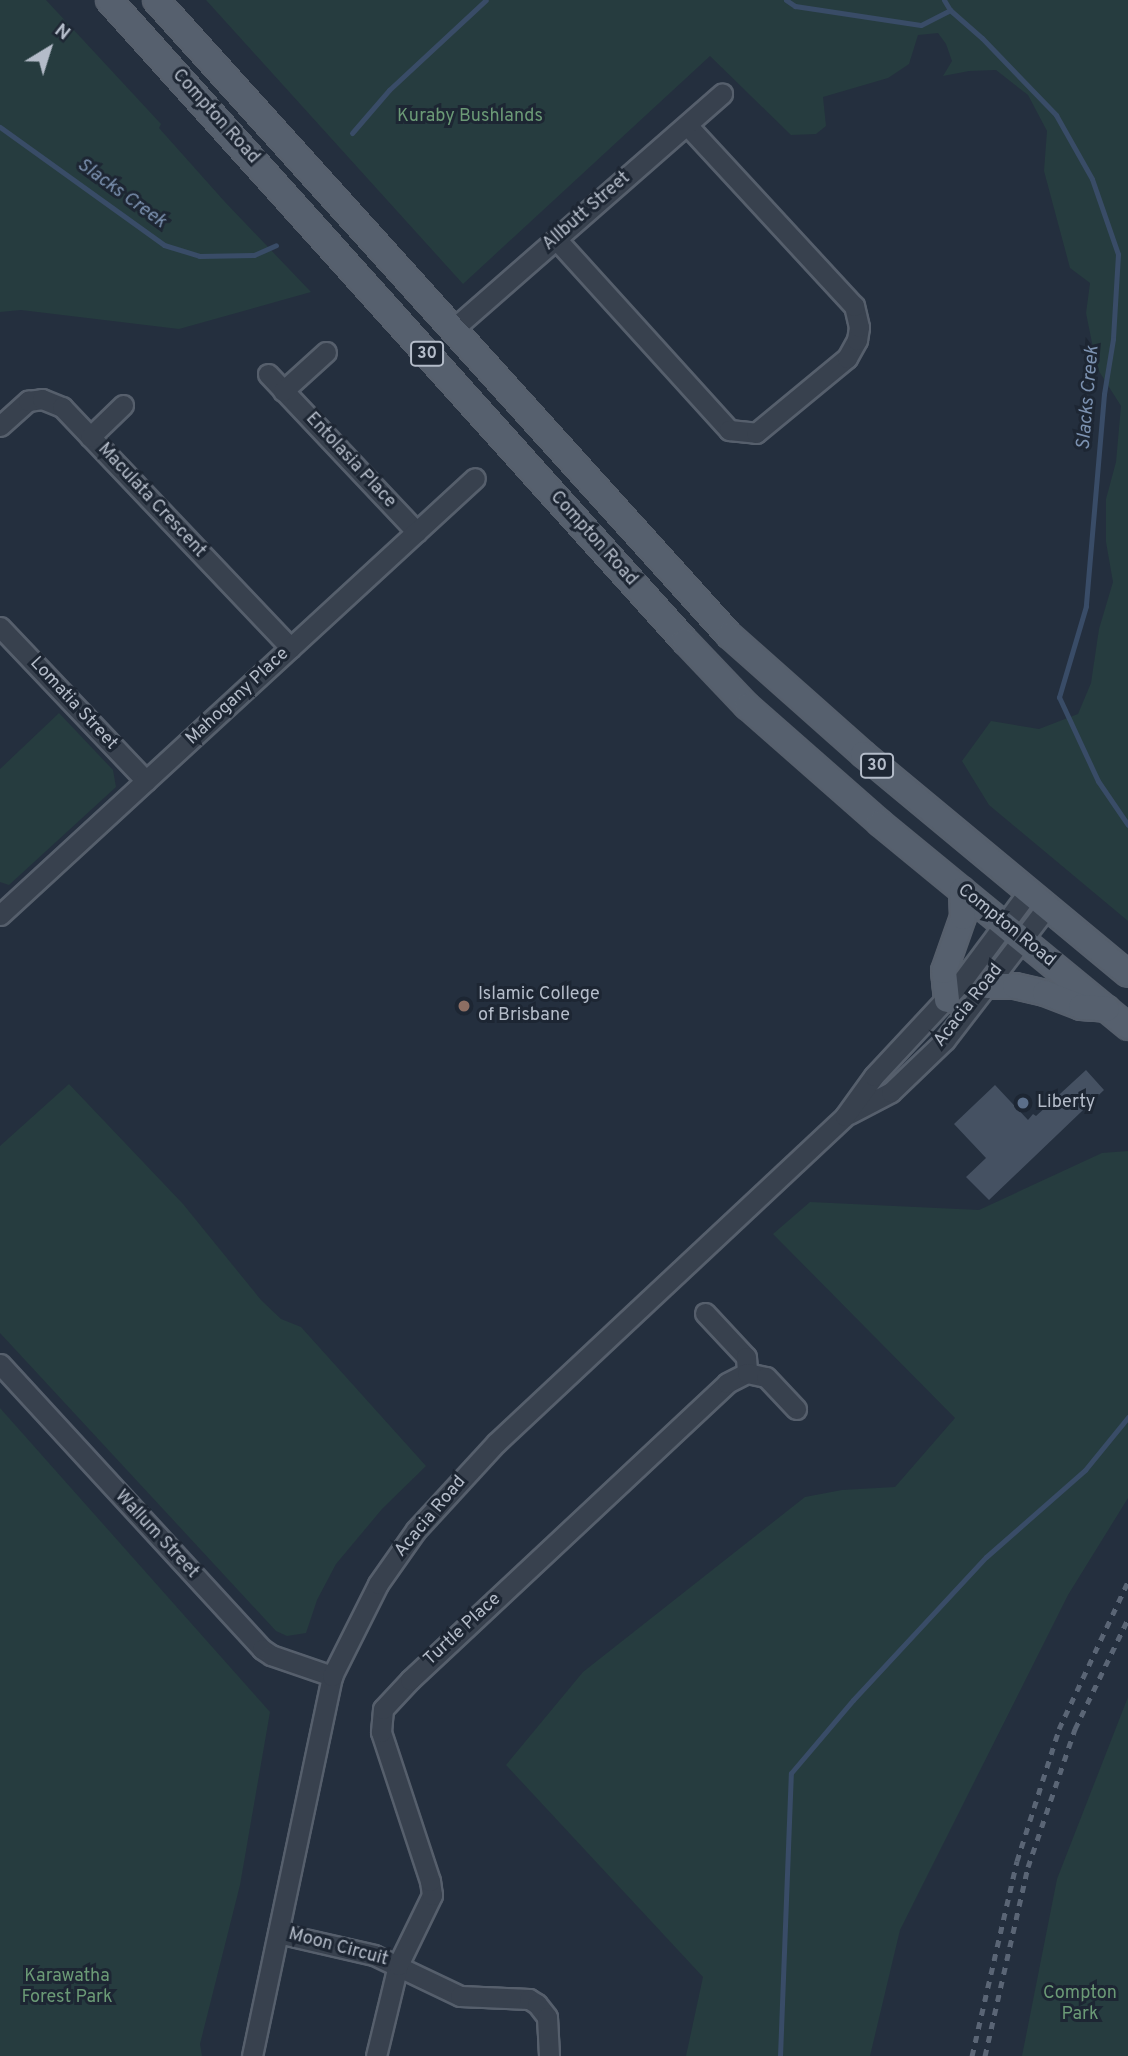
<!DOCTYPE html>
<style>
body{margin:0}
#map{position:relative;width:1128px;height:2056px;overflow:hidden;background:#242f3e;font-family:Overpass,sans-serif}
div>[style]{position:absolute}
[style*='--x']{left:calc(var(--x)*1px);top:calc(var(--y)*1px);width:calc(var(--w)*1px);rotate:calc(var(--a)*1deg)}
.green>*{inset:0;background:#263c3f}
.stream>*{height:5px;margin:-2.5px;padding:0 2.5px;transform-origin:2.5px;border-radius:2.5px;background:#394c67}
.building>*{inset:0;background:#455162}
.roads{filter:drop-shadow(2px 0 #565f6c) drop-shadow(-2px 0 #565f6c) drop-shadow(0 2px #565f6c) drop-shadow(0 -2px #565f6c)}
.minor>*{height:19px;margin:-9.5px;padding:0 9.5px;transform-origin:9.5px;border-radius:9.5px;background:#38414e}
.major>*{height:24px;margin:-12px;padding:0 12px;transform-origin:12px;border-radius:12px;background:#56606e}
.rail>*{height:5px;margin-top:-2.5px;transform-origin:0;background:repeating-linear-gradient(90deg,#5a6575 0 7px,transparent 0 14px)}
.dots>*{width:19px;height:19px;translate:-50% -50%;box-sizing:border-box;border:4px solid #1d2633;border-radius:50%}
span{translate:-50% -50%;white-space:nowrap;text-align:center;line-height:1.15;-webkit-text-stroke:6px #1d2633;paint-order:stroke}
.shield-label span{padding:2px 5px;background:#1d2633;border:2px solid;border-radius:5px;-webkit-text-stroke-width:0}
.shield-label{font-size:16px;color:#b4bcc9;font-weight:700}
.street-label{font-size:18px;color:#b4bcc9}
.park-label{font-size:18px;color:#6b9a76}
.poi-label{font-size:18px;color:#b4bcc9}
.left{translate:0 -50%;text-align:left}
.water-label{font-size:19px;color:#7c92b1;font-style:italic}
.north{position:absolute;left:14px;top:14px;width:70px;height:70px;-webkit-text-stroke:5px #1d2633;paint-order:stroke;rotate:38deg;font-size:19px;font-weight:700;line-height:28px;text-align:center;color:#b4bcc9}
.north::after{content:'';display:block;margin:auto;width:24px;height:32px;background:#b4bcc9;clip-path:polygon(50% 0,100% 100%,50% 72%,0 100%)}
</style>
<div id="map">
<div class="green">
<div style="clip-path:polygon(0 0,46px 0,161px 124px,159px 128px,225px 202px,311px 292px,179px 329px,21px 310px,0 312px)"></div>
<div style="clip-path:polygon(206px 0,1128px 0,1128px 921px,989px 805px,962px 761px,991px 721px,1039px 729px,1078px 714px,1091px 683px,1099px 629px,1113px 582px,1106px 542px,1106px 499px,1116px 462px,1121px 406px,1097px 368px,1086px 313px,1090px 283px,1070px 268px,1044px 171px,1047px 131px,1028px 95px,996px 70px,969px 71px,943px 76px,952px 61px,946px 44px,938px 33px,918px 35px,909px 64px,888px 78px,823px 97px,826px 126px,816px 134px,791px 135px,710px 56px,463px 284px)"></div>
<div style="clip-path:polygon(59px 713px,113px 770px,116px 787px,9px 885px,0 882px,0 769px)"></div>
<div style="clip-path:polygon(69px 1084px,183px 1204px,261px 1300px,281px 1319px,301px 1327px,426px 1466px,382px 1509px,336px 1564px,317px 1600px,306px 1633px,287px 1636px,276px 1631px,0 1333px,0 1146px)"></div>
<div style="clip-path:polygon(1128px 1151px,1128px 1498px,1068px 1595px,900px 1930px,870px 2056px,686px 2056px,703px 1977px,506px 1765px,583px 1672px,805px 1497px,842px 1490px,895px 1487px,955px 1418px,773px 1234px,810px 1202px,979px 1210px,1102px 1153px)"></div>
<div style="clip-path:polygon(0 1408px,270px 1712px,240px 1885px,200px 2044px,202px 2056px,0 2056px)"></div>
<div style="clip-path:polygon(1128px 1697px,1128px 2056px,1022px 2056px,1057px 1879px)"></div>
</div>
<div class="stream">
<div style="--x:786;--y:0;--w:11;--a:34"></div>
<div style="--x:795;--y:6;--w:127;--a:8.6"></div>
<div style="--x:921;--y:25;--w:33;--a:-27"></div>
<div style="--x:950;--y:10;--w:43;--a:41.2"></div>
<div style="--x:982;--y:38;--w:107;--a:46.1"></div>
<div style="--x:1056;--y:115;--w:73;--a:60.6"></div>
<div style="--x:1092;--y:179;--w:79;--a:70.9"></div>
<div style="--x:1118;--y:254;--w:85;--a:93.4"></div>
<div style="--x:1113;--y:339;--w:56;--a:99.3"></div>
<div style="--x:1104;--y:394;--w:213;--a:94.9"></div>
<div style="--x:1086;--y:606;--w:95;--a:106.5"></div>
<div style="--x:1059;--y:697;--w:93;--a:65.1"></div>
<div style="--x:1098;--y:781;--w:53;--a:55.7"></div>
<div style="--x:944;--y:0;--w:12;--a:59"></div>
<div style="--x:0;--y:127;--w:202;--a:35.7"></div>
<div style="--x:164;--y:245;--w:37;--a:17"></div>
<div style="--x:199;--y:256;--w:55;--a:-1"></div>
<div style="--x:254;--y:255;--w:24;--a:-24"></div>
<div style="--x:352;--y:133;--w:57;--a:-49.3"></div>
<div style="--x:389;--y:90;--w:132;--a:-42.9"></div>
<div style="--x:780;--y:2056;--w:283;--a:-87.8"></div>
<div style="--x:791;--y:1773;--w:96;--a:-49.7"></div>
<div style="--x:853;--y:1700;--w:195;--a:-47.1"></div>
<div style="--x:986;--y:1557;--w:132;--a:-41.3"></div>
<div style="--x:1085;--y:1470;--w:68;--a:-50.9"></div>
</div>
<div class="building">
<div style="clip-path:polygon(1086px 1070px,1104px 1090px,989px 1200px,966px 1177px,986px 1158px,954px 1124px,995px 1085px,1028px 1120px,1033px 1114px,1036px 1116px)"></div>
</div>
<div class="roads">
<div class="minor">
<div style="--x:556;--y:239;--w:258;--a:47.8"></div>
<div style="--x:729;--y:430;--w:27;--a:6"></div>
<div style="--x:756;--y:433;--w:118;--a:-39.5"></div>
<div style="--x:847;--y:358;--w:21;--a:-61"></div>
<div style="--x:857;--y:340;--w:13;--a:-81"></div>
<div style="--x:859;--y:327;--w:22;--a:-103"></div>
<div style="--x:854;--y:306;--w:246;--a:-132.7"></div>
<div style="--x:452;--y:330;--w:359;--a:-41.2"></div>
<div style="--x:268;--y:374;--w:217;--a:46.7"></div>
<div style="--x:283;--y:391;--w:58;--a:-42.2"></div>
<div style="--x:0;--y:426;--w:38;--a:-42"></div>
<div style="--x:28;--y:401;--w:14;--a:-8"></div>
<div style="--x:42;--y:399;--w:22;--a:22"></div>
<div style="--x:62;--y:407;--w:332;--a:46.5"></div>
<div style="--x:90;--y:437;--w:46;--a:-44.1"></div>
<div style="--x:0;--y:627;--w:212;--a:46.5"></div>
<div style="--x:0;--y:915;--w:645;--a:-42.61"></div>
<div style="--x:849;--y:1114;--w:47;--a:-27.6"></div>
<div style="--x:891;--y:1092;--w:75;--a:-43.9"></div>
<div style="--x:945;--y:1040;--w:169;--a:-52.5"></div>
<div style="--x:705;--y:1313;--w:60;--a:47"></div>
<div style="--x:746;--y:1357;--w:16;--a:86"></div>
<div style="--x:0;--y:1364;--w:387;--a:47.4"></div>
<div style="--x:262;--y:1649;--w:11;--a:34"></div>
<div style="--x:271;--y:1655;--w:65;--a:19"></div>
<div style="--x:278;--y:1933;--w:98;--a:12.9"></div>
<div style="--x:374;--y:1955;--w:95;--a:25.5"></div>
<div style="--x:460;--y:1996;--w:69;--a:2.5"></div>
<div style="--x:529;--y:1999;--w:9;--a:32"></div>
<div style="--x:537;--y:2004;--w:16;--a:52"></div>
<div style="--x:547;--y:2017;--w:39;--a:87"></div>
<div style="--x:252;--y:2056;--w:388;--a:-78.1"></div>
<div style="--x:332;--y:1676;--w:103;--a:-63.4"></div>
<div style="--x:378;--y:1584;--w:66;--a:-54.9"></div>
<div style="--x:416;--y:1530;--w:118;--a:-47.4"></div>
<div style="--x:496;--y:1443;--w:478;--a:-43.1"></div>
<div style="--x:845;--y:1116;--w:49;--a:-54.1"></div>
<div style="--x:874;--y:1076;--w:125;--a:-47"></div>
<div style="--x:959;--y:985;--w:117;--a:-53.3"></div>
<div style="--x:376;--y:2056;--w:94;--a:-76.4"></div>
<div style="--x:398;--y:1965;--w:78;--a:-64.1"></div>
<div style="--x:432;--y:1895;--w:14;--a:-98"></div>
<div style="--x:430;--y:1881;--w:157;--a:-108.2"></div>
<div style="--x:381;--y:1732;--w:23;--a:-85"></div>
<div style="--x:383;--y:1709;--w:40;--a:-47"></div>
<div style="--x:410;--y:1680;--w:434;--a:-43.1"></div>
<div style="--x:727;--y:1383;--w:22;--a:-27"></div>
<div style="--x:747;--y:1373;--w:19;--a:12"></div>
<div style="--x:766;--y:1377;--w:44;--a:46.8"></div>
</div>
<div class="major">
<div style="--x:109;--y:0;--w:862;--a:48.06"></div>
<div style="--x:685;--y:641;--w:90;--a:46.4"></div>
<div style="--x:747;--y:706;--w:177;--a:41.3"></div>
<div style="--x:880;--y:823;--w:321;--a:39.4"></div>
<div style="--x:156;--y:0;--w:855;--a:47.94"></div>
<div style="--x:729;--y:635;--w:179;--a:41.6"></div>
<div style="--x:863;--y:754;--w:344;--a:39.7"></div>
<div style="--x:987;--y:986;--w:28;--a:0"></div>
<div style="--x:1015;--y:986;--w:31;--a:13"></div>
<div style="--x:1045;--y:993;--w:39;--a:21"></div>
<div style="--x:1081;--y:1007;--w:26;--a:4"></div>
<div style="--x:947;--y:1000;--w:29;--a:-96"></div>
<div style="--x:944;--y:971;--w:57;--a:-70.6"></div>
<div style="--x:963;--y:917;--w:27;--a:-92"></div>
</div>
</div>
<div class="rail">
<div style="--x:972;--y:2056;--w:200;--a:-77"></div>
<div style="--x:1017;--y:1861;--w:139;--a:-72.3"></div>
<div style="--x:1059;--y:1729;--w:162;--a:-64.9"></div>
<div style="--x:985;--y:2056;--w:194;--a:-77.2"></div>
<div style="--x:1028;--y:1867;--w:146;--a:-71.2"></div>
<div style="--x:1075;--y:1729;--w:122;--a:-64.3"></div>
</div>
<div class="dots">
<div style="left:464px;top:1006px;background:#8d6e63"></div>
<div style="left:1023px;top:1103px;background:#5c6f8a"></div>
</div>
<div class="shield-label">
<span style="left:427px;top:354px">30</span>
<span style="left:877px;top:766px">30</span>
</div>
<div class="street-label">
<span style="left:215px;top:117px;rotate:48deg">Compton Road</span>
<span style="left:587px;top:212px;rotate:-41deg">Allbutt Street</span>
<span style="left:350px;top:461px;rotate:47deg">Entolasia Place</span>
<span style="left:151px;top:501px;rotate:47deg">Maculata Crescent</span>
<span style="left:593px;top:539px;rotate:48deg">Compton Road</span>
<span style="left:238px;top:697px;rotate:-43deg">Mahogany Place</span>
<span style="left:73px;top:704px;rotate:47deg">Lomatia Street</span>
<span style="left:1006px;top:926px;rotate:39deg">Compton Road</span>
<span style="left:969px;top:1006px;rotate:-52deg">Acacia Road</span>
<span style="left:431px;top:1517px;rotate:-50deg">Acacia Road</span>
<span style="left:156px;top:1535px;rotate:47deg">Wallum Street</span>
<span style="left:463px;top:1630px;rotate:-43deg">Turtle Place</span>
<span style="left:338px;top:1948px;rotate:15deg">Moon Circuit</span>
</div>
<div class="park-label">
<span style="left:470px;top:117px">Kuraby Bushlands</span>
<span style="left:67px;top:1988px">Karawatha<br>Forest Park</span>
<span style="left:1080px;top:2005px">Compton<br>Park</span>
</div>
<div class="poi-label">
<span class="left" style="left:478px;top:1006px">Islamic College<br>of Brisbane</span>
<span class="left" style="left:1037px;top:1103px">Liberty</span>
</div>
<div class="water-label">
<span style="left:121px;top:194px;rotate:36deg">Slacks Creek</span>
<span style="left:1089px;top:398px;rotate:-85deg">Slacks Creek</span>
</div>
<div class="north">N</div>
</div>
